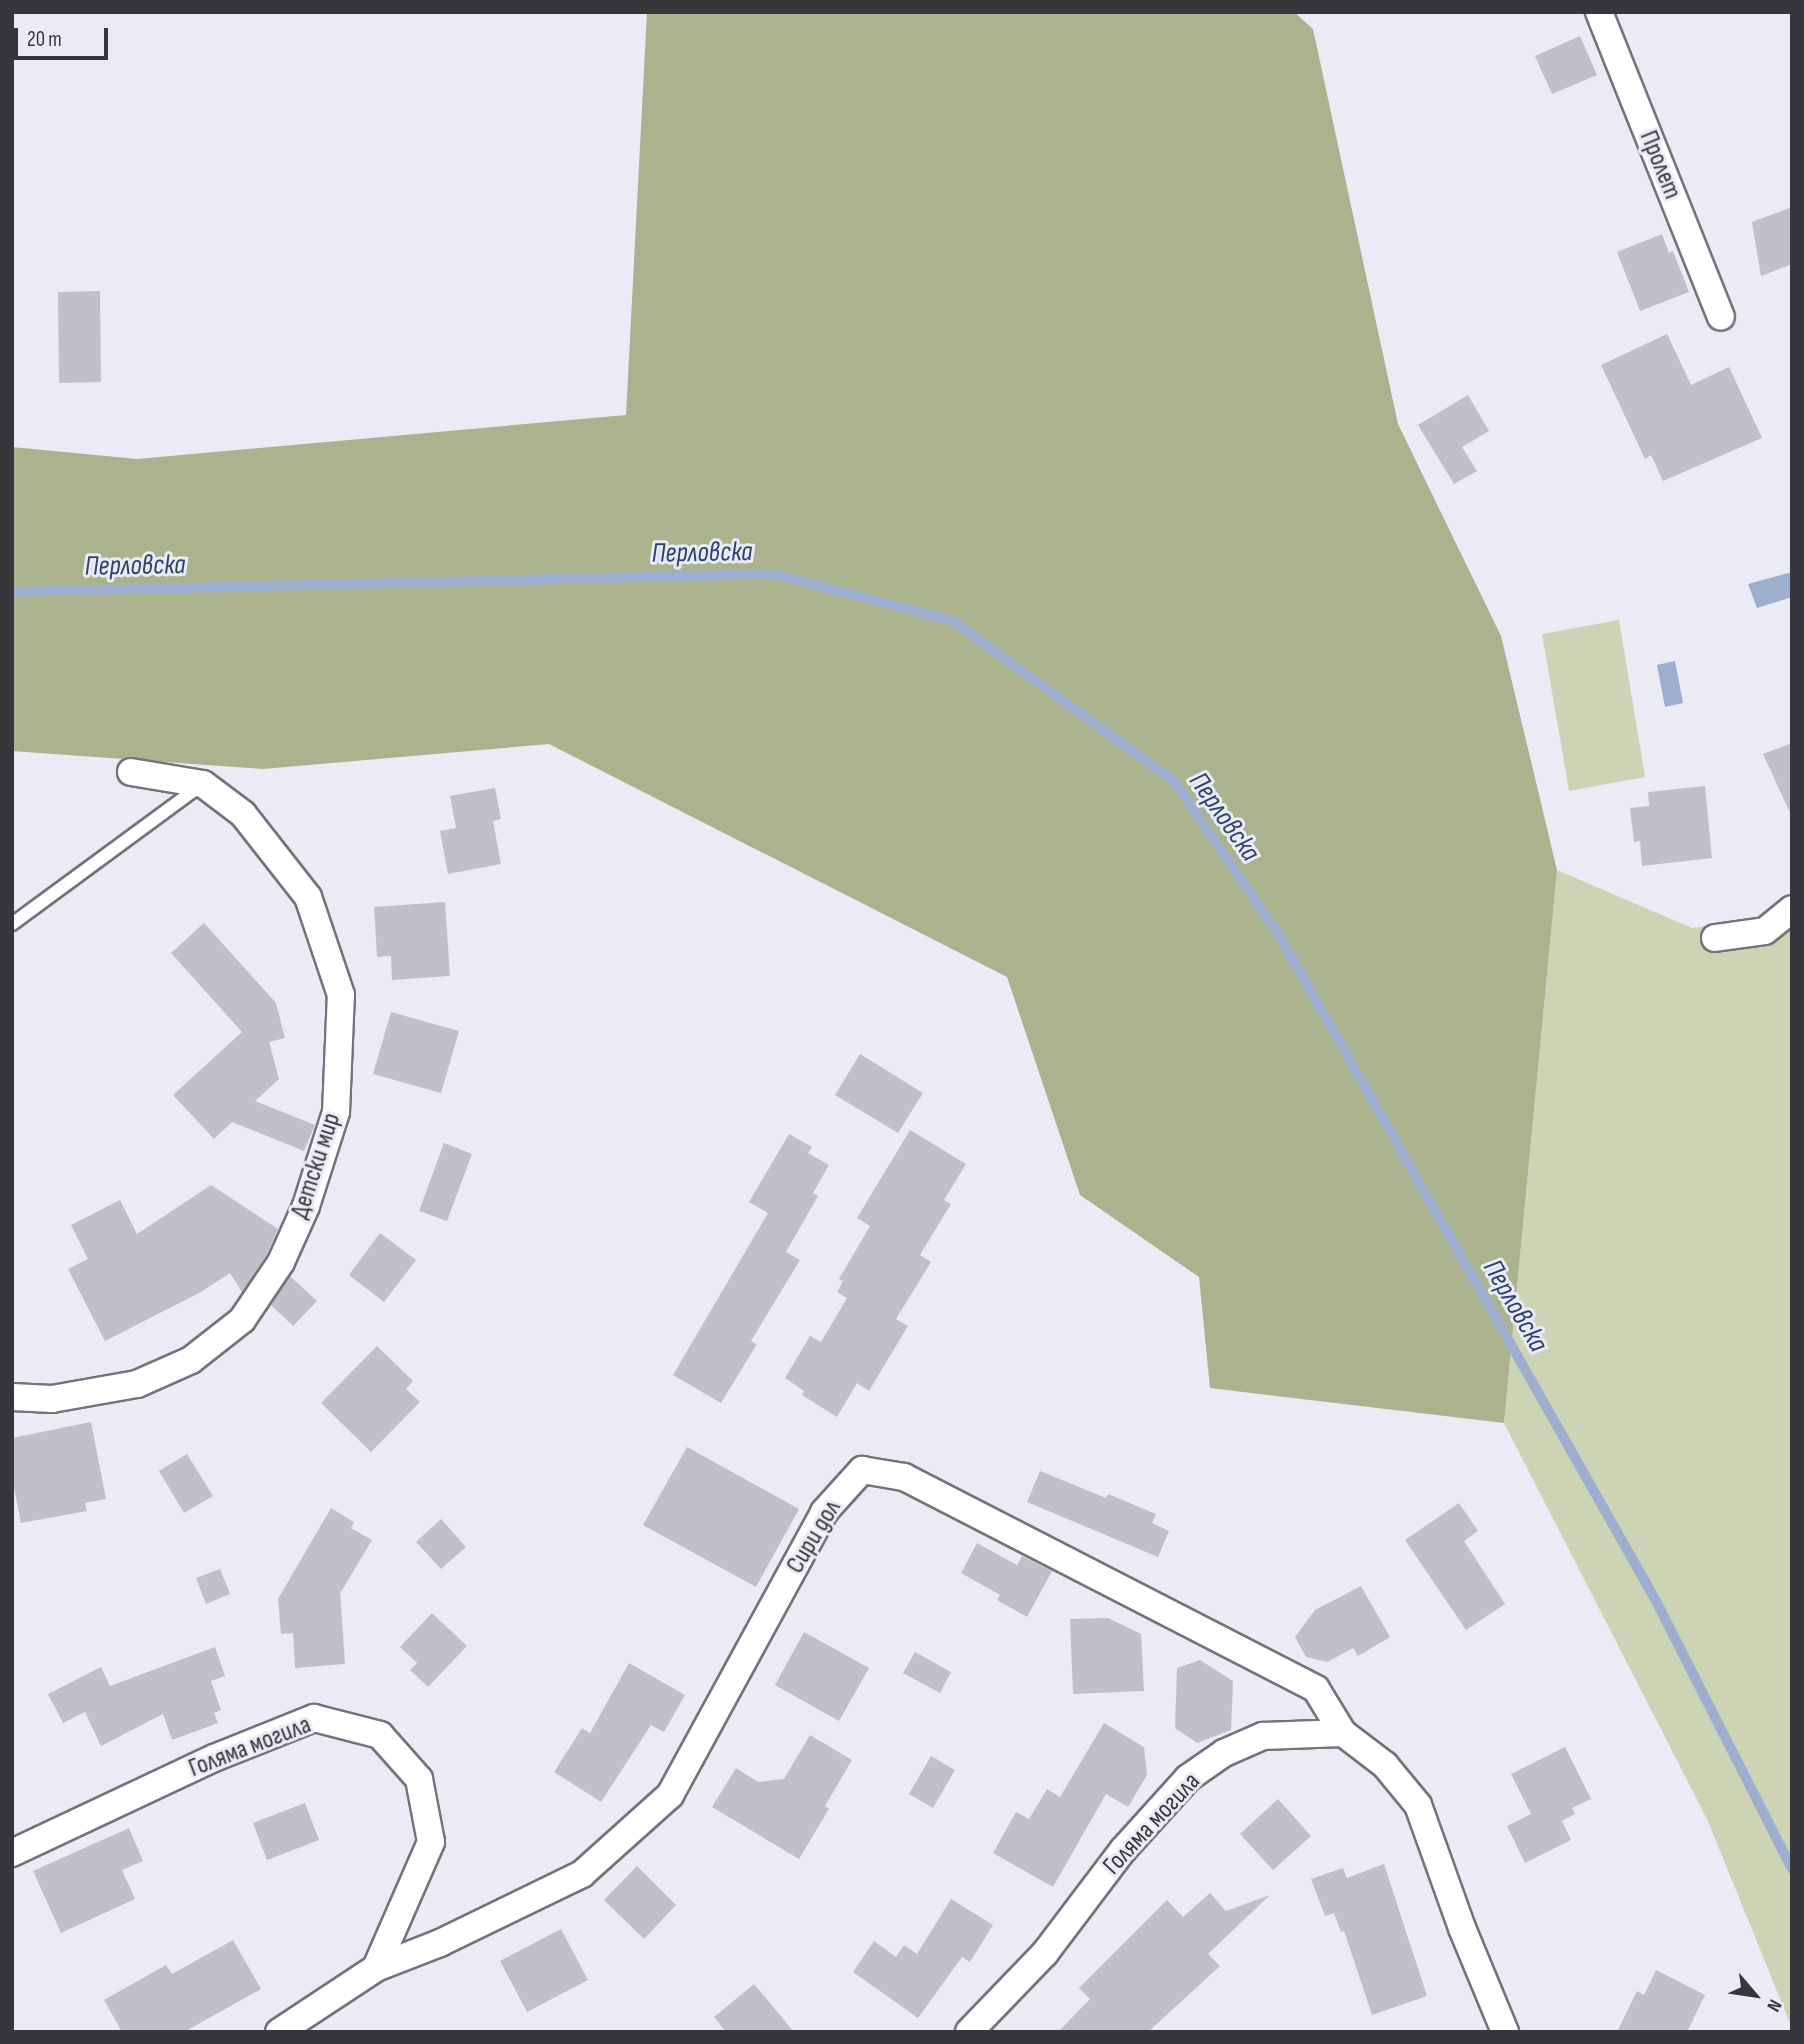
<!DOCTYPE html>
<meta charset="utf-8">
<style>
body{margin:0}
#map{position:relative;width:1804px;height:2044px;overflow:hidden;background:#ebebf5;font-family:"Sofia Sans Condensed",sans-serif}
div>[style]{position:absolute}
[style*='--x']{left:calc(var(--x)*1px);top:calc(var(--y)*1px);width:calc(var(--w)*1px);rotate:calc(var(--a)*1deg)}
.green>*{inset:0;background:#cdd4b5}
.forest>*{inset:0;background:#aab28e}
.water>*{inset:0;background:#9daece}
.stream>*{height:10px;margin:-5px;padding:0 5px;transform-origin:5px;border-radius:5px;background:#9daece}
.building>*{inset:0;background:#c0c0ca}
.roads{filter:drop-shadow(2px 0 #73737c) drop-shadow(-2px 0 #73737c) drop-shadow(0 2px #73737c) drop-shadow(0 -2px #73737c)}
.lane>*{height:12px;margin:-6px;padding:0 6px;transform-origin:6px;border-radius:6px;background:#fff}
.street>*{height:26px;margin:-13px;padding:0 13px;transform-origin:13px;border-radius:13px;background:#fff}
span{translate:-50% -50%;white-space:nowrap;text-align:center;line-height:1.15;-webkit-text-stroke:6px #ebebf5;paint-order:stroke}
.street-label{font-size:26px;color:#37373b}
.water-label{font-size:28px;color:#2d426e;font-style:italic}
.frame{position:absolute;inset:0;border:14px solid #37373b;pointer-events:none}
.north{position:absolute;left:1720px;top:1960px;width:70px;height:70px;-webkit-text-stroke:5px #ebebf5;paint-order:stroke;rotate:119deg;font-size:19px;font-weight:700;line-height:28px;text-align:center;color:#37373b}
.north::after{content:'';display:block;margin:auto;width:24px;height:32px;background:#37373b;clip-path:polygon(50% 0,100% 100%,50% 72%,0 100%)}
.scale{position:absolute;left:14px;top:28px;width:94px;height:32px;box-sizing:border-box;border:4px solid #37373b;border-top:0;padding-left:9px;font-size:21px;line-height:24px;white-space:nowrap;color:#37373b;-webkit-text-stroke:5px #ebebf5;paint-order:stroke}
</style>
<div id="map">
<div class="green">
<div style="clip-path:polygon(1619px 620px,1645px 777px,1569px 791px,1542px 634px)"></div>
<div style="clip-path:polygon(1557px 870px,1692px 928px,1792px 916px,1792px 2028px,1707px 1819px,1504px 1423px)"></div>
</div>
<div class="forest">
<div style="clip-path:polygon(647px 12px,1294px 12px,1313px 29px,1398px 424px,1501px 636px,1557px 870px,1504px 1423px,1210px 1388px,1199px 1277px,1080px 1195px,1007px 977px,549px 744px,263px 769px,12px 751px,12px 447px,137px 459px,626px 415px)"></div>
</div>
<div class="water">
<div style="clip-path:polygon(1792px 572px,1792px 597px,1757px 608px,1748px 584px)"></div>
<div style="clip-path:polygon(1675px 661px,1683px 703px,1665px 707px,1657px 665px)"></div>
</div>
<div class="stream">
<div style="--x:12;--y:592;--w:762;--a:-1.35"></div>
<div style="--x:774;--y:574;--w:185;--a:14.7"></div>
<div style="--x:953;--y:621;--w:273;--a:35.9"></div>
<div style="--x:1174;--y:781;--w:186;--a:55.7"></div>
<div style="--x:1279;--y:935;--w:763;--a:60.48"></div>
<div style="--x:1655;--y:1599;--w:303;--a:63.1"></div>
</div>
<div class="building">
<div style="clip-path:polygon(1580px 36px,1597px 75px,1552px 94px,1535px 56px)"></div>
<div style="clip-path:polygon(1792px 207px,1792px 264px,1761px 276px,1752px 222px)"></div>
<div style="clip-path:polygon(1662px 234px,1669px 253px,1673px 251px,1689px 292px,1640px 311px,1617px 252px)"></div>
<div style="clip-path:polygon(100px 291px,101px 382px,59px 383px,58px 292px)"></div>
<div style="clip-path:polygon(1667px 334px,1691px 385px,1729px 367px,1762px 438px,1663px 481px,1651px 455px,1645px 459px,1601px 365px)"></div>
<div style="clip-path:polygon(1468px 395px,1489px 431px,1462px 447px,1477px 471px,1454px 484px,1418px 425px)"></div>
<div style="clip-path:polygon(1792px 743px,1792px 817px,1763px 754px)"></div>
<div style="clip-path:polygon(1705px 786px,1712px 858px,1642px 866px,1640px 841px,1634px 842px,1630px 808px,1649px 806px,1648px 792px)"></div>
<div style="clip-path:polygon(495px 788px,501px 819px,493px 821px,501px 864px,448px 874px,440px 831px,456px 828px,450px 796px)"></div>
<div style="clip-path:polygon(445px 902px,450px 976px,392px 980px,391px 956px,377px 957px,374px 907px)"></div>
<div style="clip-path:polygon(204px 923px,276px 1003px,285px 1038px,269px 1042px,279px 1079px,255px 1101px,315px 1125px,304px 1151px,232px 1122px,214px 1139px,173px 1095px,242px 1032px,171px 953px)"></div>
<div style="clip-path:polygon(391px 1012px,459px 1031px,441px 1093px,373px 1074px)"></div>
<div style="clip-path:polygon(860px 1054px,923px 1093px,898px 1133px,835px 1095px)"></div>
<div style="clip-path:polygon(910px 1130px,966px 1164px,944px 1200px,951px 1204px,920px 1255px,931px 1262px,896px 1319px,908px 1326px,869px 1391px,857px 1383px,837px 1417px,802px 1395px,804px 1391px,785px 1378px,810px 1336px,821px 1342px,847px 1298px,837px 1292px,843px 1281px,839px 1279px,870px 1226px,857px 1218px)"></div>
<div style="clip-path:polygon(789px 1134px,812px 1147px,808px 1153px,829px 1165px,813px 1193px,818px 1196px,786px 1252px,800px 1260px,751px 1341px,757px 1344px,721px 1403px,673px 1375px,768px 1213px,749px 1202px)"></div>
<div style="clip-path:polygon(444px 1143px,472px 1154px,447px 1221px,419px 1211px)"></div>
<div style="clip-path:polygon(211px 1185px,278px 1229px,267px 1254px,242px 1292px,230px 1273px,201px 1292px,105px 1341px,68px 1269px,88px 1259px,71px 1225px,120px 1200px,137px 1234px)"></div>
<div style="clip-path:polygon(380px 1233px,416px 1260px,384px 1302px,349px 1275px)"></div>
<div style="clip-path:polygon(290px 1276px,317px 1301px,293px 1326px,271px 1305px)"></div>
<div style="clip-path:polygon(377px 1346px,413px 1381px,406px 1389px,420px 1402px,371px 1452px,321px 1403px)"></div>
<div style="clip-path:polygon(91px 1422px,106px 1499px,85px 1503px,87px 1511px,21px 1523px,12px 1477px,12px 1438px)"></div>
<div style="clip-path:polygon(687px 1447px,799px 1509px,756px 1587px,643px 1525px)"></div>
<div style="clip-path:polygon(187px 1454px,213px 1496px,184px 1513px,159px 1471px)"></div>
<div style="clip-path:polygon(1040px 1471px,1106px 1498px,1108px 1494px,1156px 1514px,1152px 1523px,1169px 1531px,1158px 1557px,1027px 1502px)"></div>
<div style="clip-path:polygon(1459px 1503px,1478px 1531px,1464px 1541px,1505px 1604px,1466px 1630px,1405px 1540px)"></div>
<div style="clip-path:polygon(331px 1508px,354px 1522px,351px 1528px,372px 1540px,341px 1592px,340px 1590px,345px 1664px,295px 1668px,293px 1633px,281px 1634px,278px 1599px)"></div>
<div style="clip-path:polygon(441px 1519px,466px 1547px,441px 1569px,416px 1542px)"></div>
<div style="clip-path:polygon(977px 1543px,1017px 1565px,1022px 1556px,1052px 1571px,1027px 1617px,997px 1600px,1000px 1595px,961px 1573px)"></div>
<div style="clip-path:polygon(220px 1569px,230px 1594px,206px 1604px,196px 1578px)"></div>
<div style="clip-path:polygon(1361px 1586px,1390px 1637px,1358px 1656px,1353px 1648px,1327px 1662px,1306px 1657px,1295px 1637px,1315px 1610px)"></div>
<div style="clip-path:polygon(432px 1613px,467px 1646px,428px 1687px,410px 1670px,417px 1663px,400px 1647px)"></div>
<div style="clip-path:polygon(1108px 1618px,1141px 1634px,1144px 1691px,1073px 1694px,1070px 1619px)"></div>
<div style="clip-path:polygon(804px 1632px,869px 1668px,839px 1721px,775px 1685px)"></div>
<div style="clip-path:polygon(215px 1647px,225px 1676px,211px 1681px,221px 1710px,214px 1713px,218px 1723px,172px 1740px,163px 1714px,101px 1746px,85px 1712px,63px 1723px,48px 1694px,101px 1667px,110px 1686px)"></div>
<div style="clip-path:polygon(915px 1652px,951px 1672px,940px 1693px,903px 1673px)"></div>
<div style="clip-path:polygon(1200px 1660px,1233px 1681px,1231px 1730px,1197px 1743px,1175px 1728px,1177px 1668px)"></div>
<div style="clip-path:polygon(629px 1663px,685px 1695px,664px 1732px,651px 1725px,601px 1802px,554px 1772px,582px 1728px,590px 1733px)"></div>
<div style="clip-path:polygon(1104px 1723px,1144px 1747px,1147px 1775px,1128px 1807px,1106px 1794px,1053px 1887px,993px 1853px,1016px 1812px,1029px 1819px,1047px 1789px,1060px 1797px)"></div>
<div style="clip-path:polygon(810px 1735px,852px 1760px,825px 1806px,829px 1809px,799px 1859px,712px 1807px,736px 1768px,758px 1782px,784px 1779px)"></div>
<div style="clip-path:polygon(1565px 1747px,1591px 1799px,1572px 1808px,1575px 1814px,1562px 1821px,1571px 1840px,1525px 1863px,1507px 1826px,1531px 1814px,1511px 1774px)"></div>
<div style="clip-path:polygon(931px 1756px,955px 1770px,933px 1808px,909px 1794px)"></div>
<div style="clip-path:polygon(1278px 1799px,1311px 1836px,1273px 1870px,1240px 1834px)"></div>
<div style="clip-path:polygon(305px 1803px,319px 1840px,267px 1860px,253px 1823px)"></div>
<div style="clip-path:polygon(129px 1828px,143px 1861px,122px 1870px,135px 1899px,61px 1933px,33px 1871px)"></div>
<div style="clip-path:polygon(1384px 1864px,1427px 1996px,1372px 2015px,1344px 1931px,1341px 1932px,1334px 1913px,1325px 1916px,1311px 1879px,1343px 1868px,1347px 1878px)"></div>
<div style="clip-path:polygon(637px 1866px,676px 1905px,644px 1939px,604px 1900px)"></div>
<div style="clip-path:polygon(1210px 1893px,1226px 1911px,1270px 1895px,1208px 1954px,1220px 1966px,1148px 2032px,1058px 2032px,1090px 1999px,1079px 1988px,1167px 1900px,1183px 1917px)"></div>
<div style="clip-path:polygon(951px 1899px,993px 1925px,970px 1962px,962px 1957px,918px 2018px,853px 1972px,874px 1941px,896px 1957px,904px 1945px,917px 1954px)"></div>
<div style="clip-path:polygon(561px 1929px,588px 1980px,527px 2012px,500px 1961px)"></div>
<div style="clip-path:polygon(233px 1940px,261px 1989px,184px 2032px,122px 2032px,104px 2000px,166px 1965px,172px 1974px)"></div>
<div style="clip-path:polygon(1656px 1970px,1705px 1995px,1687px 2032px,1617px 2032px,1637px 1991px,1644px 1995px)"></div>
<div style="clip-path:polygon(754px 1984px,794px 2032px,726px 2032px,714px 2017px)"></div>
</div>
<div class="roads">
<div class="lane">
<div style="--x:12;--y:924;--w:233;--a:-36.3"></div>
</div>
<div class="street">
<div style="--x:1599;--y:12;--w:328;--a:68.2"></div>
<div style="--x:1715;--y:938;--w:50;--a:-8"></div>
<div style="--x:1765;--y:931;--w:35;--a:-39"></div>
<div style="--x:12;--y:1397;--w:40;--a:2.9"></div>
<div style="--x:52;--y:1399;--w:86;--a:-10"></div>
<div style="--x:137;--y:1384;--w:59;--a:-24"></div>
<div style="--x:191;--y:1360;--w:65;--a:-38.1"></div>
<div style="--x:242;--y:1320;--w:70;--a:-56.1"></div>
<div style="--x:281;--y:1262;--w:61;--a:-65.9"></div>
<div style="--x:306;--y:1206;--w:99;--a:-72.3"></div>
<div style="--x:336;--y:1112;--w:117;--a:-87.6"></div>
<div style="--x:341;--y:995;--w:103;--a:-108.6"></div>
<div style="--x:308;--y:897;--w:105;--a:-128.1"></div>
<div style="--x:243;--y:814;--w:50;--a:-143.1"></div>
<div style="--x:203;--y:784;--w:73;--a:-170.5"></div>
<div style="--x:12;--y:1853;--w:223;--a:-25.2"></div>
<div style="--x:214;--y:1758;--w:108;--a:-21.8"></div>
<div style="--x:314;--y:1718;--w:68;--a:14.4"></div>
<div style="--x:380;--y:1735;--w:59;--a:48.4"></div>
<div style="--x:419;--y:1779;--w:64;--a:79.2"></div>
<div style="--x:431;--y:1842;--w:137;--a:113.6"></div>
<div style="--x:279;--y:2032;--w:116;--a:-33.4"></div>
<div style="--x:376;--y:1968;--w:69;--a:-21.3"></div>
<div style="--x:440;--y:1943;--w:158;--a:-25.9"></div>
<div style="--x:582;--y:1874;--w:118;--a:-41.9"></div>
<div style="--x:670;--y:1795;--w:322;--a:-61.4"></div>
<div style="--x:824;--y:1512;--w:57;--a:-47.9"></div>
<div style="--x:862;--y:1470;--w:43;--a:9.5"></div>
<div style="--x:904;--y:1477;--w:463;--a:27.2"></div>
<div style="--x:1316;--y:1689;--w:52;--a:58.5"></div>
<div style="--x:969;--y:2032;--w:110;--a:-46.1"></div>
<div style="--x:1045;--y:1953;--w:129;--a:-52.9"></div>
<div style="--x:1123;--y:1850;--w:97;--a:-47.9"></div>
<div style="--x:1188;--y:1778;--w:44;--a:-34.8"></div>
<div style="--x:1224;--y:1753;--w:43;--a:-23.6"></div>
<div style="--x:1263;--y:1736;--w:80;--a:-2.1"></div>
<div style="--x:1343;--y:1733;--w:53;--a:37.3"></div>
<div style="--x:1385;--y:1765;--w:52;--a:50.5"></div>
<div style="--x:1418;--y:1805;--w:131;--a:70.3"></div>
<div style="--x:1462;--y:1928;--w:113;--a:67.5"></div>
</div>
</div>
<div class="street-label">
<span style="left:1660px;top:165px;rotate:68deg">Пролет</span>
<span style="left:316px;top:1166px;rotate:-72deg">Детски мир</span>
<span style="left:814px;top:1537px;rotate:-59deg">Сири дол</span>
<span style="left:250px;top:1747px;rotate:-21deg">Голяма могила</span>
<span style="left:1152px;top:1824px;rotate:-47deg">Голяма могила</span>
</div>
<div class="water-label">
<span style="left:702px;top:553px;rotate:-1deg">Перловска</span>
<span style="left:135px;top:566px;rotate:-1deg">Перловска</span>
<span style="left:1224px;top:817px;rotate:55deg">Перловска</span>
<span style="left:1515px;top:1306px;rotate:60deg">Перловска</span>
</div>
<div class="frame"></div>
<div class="north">N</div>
<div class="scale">20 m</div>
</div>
